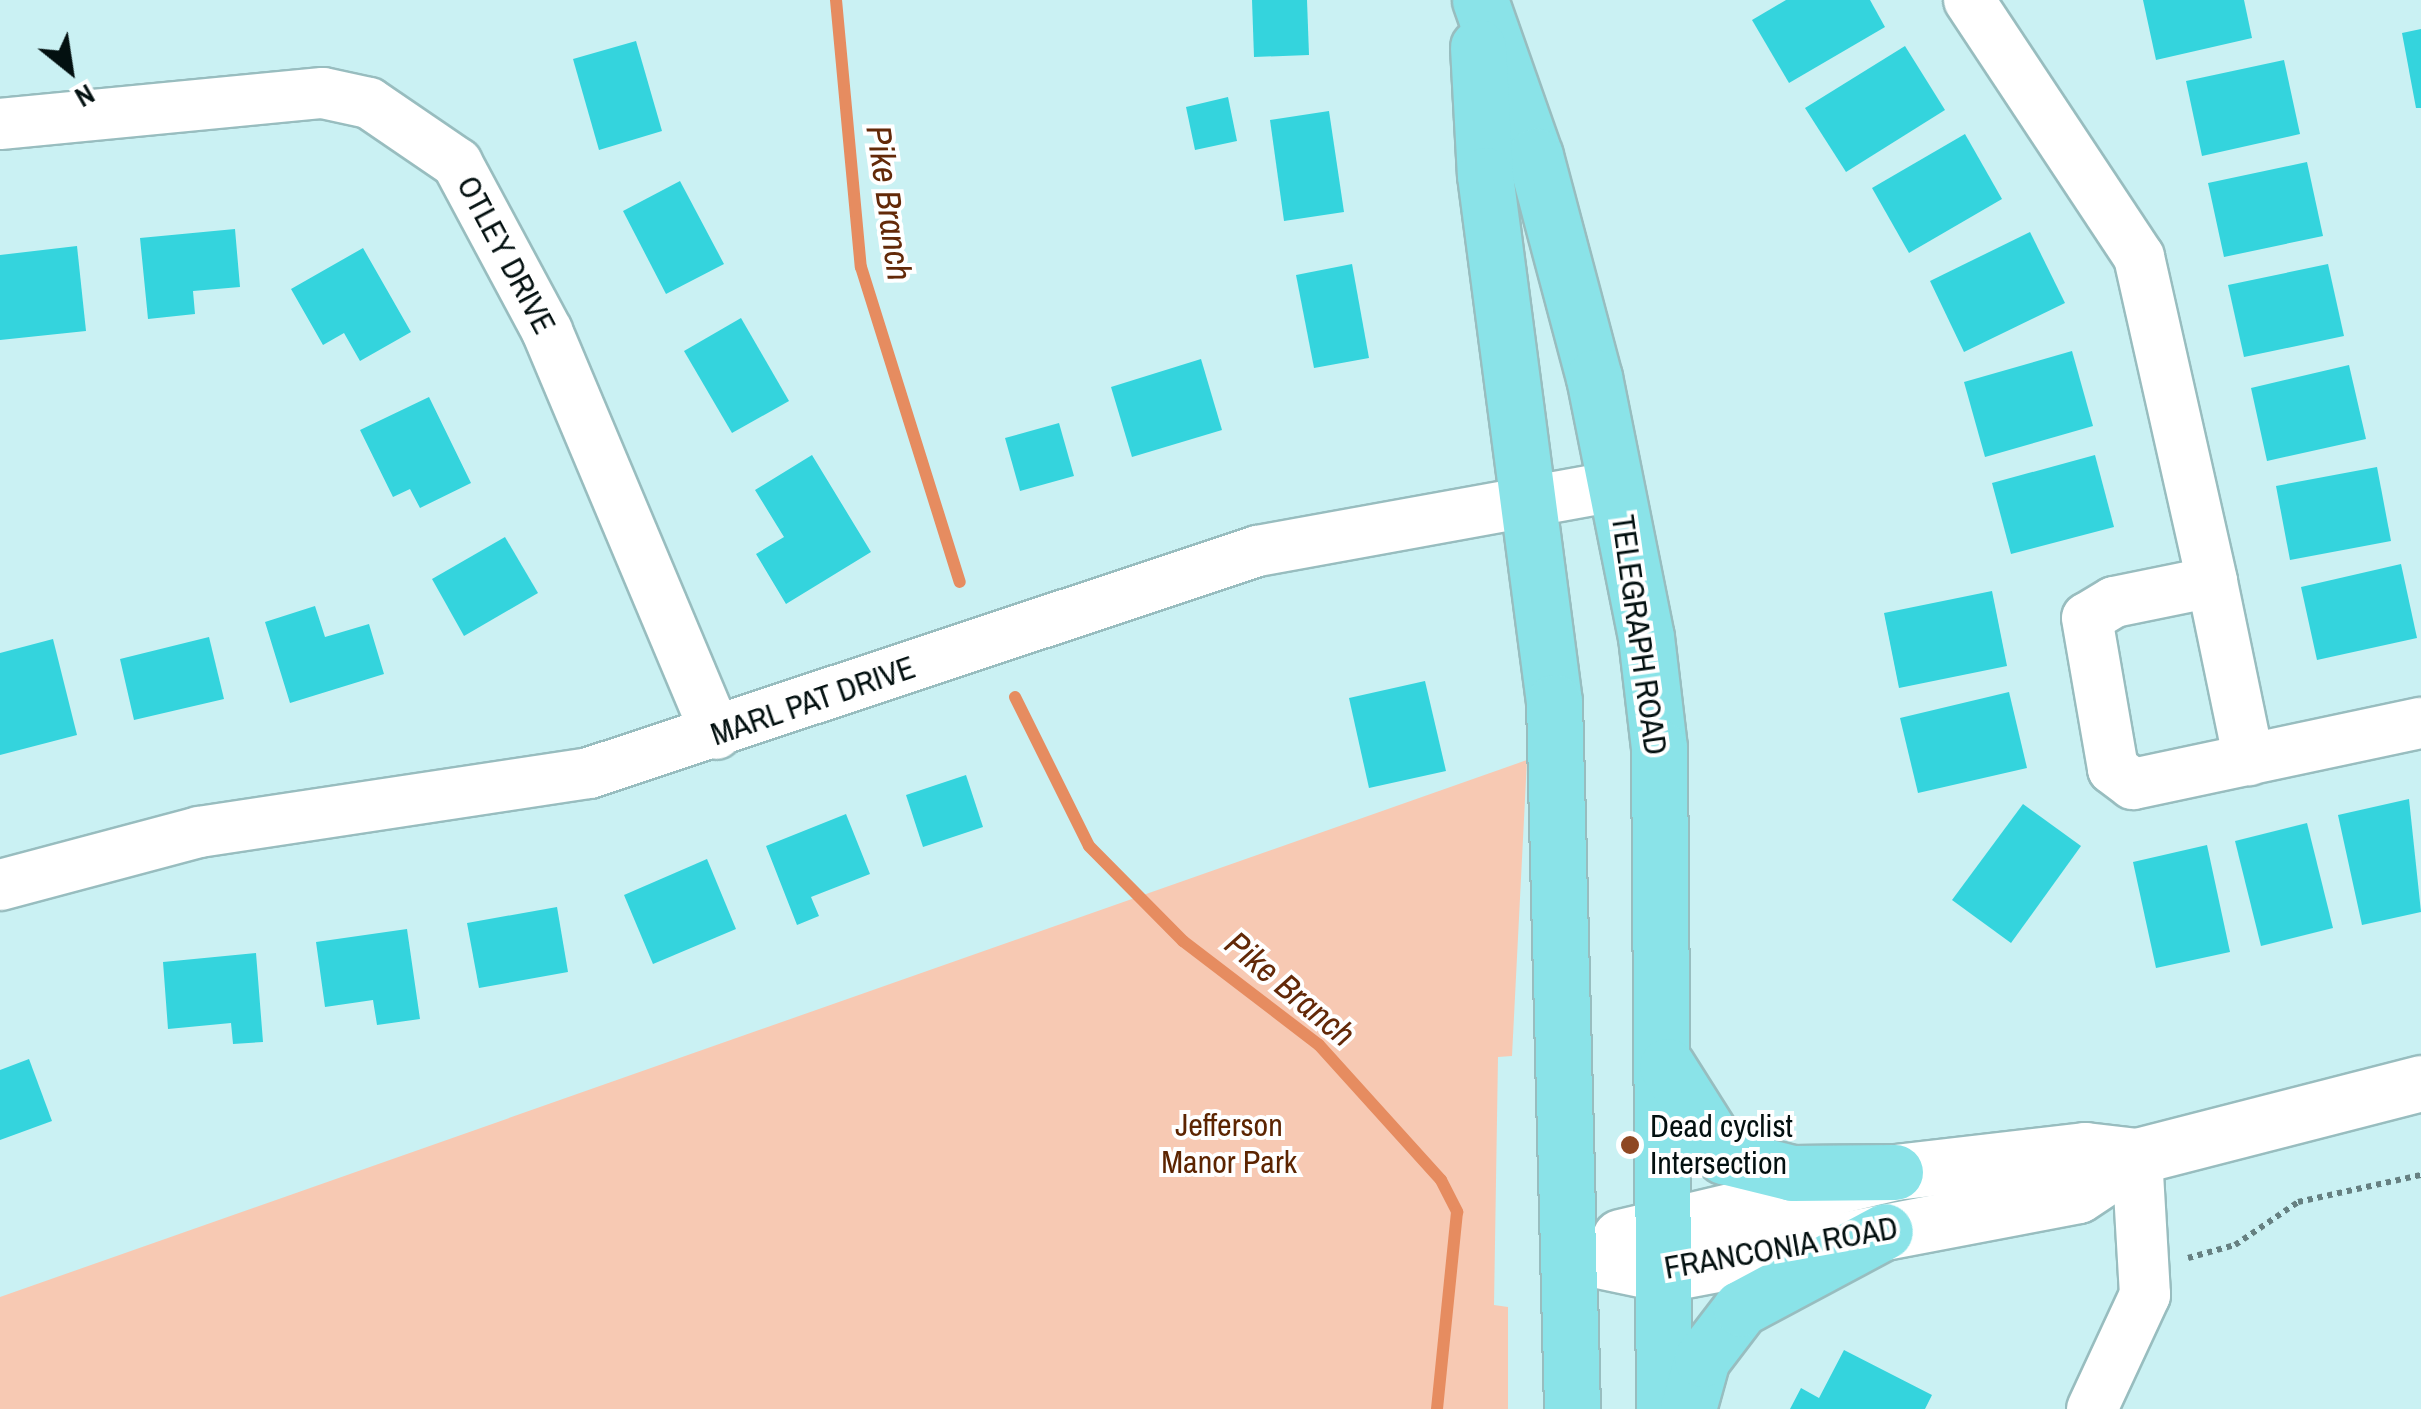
<!DOCTYPE html>
<style>
body{margin:0}
#map{position:relative;width:2421px;height:1409px;overflow:hidden;background:#caf1f3;font-family:"Archivo Narrow",sans-serif}
div>[style]{position:absolute}
[style*='--x']{left:calc(var(--x)*1px);top:calc(var(--y)*1px);width:calc(var(--w)*1px);rotate:calc(var(--a)*1deg)}
.green>*{inset:0;background:#f7c9b3}
.stream>*{height:12px;margin:-6px;padding:0 6px;transform-origin:6px;border-radius:6px;background:#e68c60}
.building>*{inset:0;background:#34d4dd}
.path>*{height:6px;margin-top:-3px;transform-origin:0;background:repeating-linear-gradient(90deg,#668081 0 5px,transparent 0 10px)}
.roads{filter:drop-shadow(2px 0 #98bdbf) drop-shadow(-2px 0 #98bdbf) drop-shadow(0 2px #98bdbf) drop-shadow(0 -2px #98bdbf)}
.street>*{height:50px;margin:-25px;padding:0 25px;transform-origin:25px;border-radius:25px;background:#fff}
.secondary>*{height:55px;margin:-27.5px;padding:0 27.5px;transform-origin:27.5px;border-radius:27.5px;background:#fff}
.primary>*{height:55px;margin:-27.5px;padding:0 27.5px;transform-origin:27.5px;border-radius:27.5px;background:#8ae3e8}
.dots>*{width:28px;height:28px;translate:-50% -50%;box-sizing:border-box;border:5px solid #fff;border-radius:50%}
span{translate:-50% -50%;white-space:nowrap;text-align:center;line-height:1.15;-webkit-text-stroke:8px #fff;paint-order:stroke}
.street-label{font-size:32px;color:#031010}
.park-label{font-size:32px;color:#5c2401}
.poi-label{font-size:32px;color:#031010}
.left{translate:0 -50%;text-align:left}
.water-label{font-size:35px;color:#632908;font-style:italic}
.north{position:absolute;left:20px;top:20px;width:100px;height:100px;-webkit-text-stroke:8px #fff;paint-order:stroke;rotate:150deg;font-size:28px;font-weight:700;line-height:40px;text-align:center;color:#031010}
.north::after{content:'';display:block;margin:auto;width:35px;height:45px;background:#031010;clip-path:polygon(50% 0,100% 100%,50% 72%,0 100%)}
</style>
<div id="map">
<div class="green">
<div style="clip-path:polygon(1527px 760px,1512px 1056px,1498px 1057px,1494px 1305px,1508px 1307px,1508px 1409px,0 1409px,0 1297px)"></div>
</div>
<div class="stream">
<div style="--x:836;--y:0;--w:268;--a:84.7"></div>
<div style="--x:861;--y:267;--w:330;--a:72.6"></div>
<div style="--x:1015;--y:697;--w:166;--a:63.6"></div>
<div style="--x:1089;--y:846;--w:134;--a:45.3"></div>
<div style="--x:1183;--y:941;--w:171;--a:37.4"></div>
<div style="--x:1319;--y:1045;--w:182;--a:47.9"></div>
<div style="--x:1441;--y:1180;--w:36;--a:63"></div>
<div style="--x:1457;--y:1212;--w:198;--a:95.8"></div>
</div>
<div class="building">
<div style="clip-path:polygon(1252px 0,1307px 0,1309px 55px,1254px 57px)"></div>
<div style="clip-path:polygon(1786px 0,1870px 0,1885px 27px,1789px 83px,1752px 20px)"></div>
<div style="clip-path:polygon(2143px 0,2244px 0,2252px 38px,2156px 60px)"></div>
<div style="clip-path:polygon(2421px 29px,2421px 108px,2416px 108px,2402px 33px)"></div>
<div style="clip-path:polygon(636px 41px,662px 131px,599px 150px,573px 59px)"></div>
<div style="clip-path:polygon(1905px 46px,1945px 110px,1846px 172px,1805px 108px)"></div>
<div style="clip-path:polygon(2284px 60px,2300px 134px,2202px 156px,2186px 81px)"></div>
<div style="clip-path:polygon(1228px 97px,1237px 141px,1195px 150px,1186px 107px)"></div>
<div style="clip-path:polygon(1329px 111px,1344px 212px,1284px 221px,1270px 120px)"></div>
<div style="clip-path:polygon(1965px 134px,2002px 199px,1909px 253px,1872px 188px)"></div>
<div style="clip-path:polygon(2307px 162px,2323px 236px,2224px 257px,2208px 183px)"></div>
<div style="clip-path:polygon(680px 181px,724px 264px,666px 294px,623px 211px)"></div>
<div style="clip-path:polygon(235px 229px,240px 287px,193px 291px,195px 314px,148px 319px,140px 238px)"></div>
<div style="clip-path:polygon(2030px 232px,2065px 303px,1964px 352px,1930px 281px)"></div>
<div style="clip-path:polygon(77px 246px,86px 331px,0 340px,0 255px)"></div>
<div style="clip-path:polygon(363px 248px,411px 332px,360px 361px,344px 333px,323px 345px,291px 289px)"></div>
<div style="clip-path:polygon(1352px 264px,1369px 358px,1314px 368px,1296px 275px)"></div>
<div style="clip-path:polygon(2328px 264px,2344px 336px,2244px 357px,2228px 285px)"></div>
<div style="clip-path:polygon(741px 318px,789px 401px,732px 433px,684px 351px)"></div>
<div style="clip-path:polygon(2072px 351px,2093px 426px,1985px 457px,1964px 382px)"></div>
<div style="clip-path:polygon(1201px 359px,1222px 430px,1132px 457px,1111px 387px)"></div>
<div style="clip-path:polygon(2349px 365px,2366px 439px,2267px 461px,2251px 388px)"></div>
<div style="clip-path:polygon(429px 397px,471px 483px,420px 508px,410px 489px,393px 497px,360px 430px)"></div>
<div style="clip-path:polygon(1059px 423px,1074px 476px,1020px 491px,1005px 438px)"></div>
<div style="clip-path:polygon(812px 455px,871px 552px,786px 604px,756px 554px,784px 537px,755px 490px)"></div>
<div style="clip-path:polygon(2095px 455px,2114px 527px,2011px 554px,1992px 483px)"></div>
<div style="clip-path:polygon(2377px 467px,2391px 541px,2290px 560px,2276px 486px)"></div>
<div style="clip-path:polygon(505px 537px,538px 593px,464px 636px,432px 579px)"></div>
<div style="clip-path:polygon(2401px 564px,2417px 638px,2317px 660px,2301px 587px)"></div>
<div style="clip-path:polygon(1992px 591px,2007px 666px,1899px 688px,1884px 613px)"></div>
<div style="clip-path:polygon(315px 606px,325px 637px,369px 624px,384px 674px,290px 703px,265px 622px)"></div>
<div style="clip-path:polygon(209px 637px,224px 699px,134px 720px,120px 659px)"></div>
<div style="clip-path:polygon(53px 639px,77px 735px,0 755px,0 653px)"></div>
<div style="clip-path:polygon(1425px 681px,1446px 771px,1369px 788px,1349px 698px)"></div>
<div style="clip-path:polygon(2009px 692px,2027px 768px,1918px 793px,1900px 718px)"></div>
<div style="clip-path:polygon(966px 775px,983px 827px,923px 847px,906px 795px)"></div>
<div style="clip-path:polygon(2409px 799px,2421px 912px,2362px 925px,2338px 815px)"></div>
<div style="clip-path:polygon(2023px 804px,2081px 846px,2011px 943px,1952px 900px)"></div>
<div style="clip-path:polygon(846px 814px,870px 874px,811px 897px,819px 916px,797px 925px,766px 846px)"></div>
<div style="clip-path:polygon(2307px 823px,2333px 928px,2261px 946px,2235px 841px)"></div>
<div style="clip-path:polygon(2207px 845px,2230px 952px,2156px 968px,2133px 862px)"></div>
<div style="clip-path:polygon(707px 859px,736px 929px,653px 964px,624px 895px)"></div>
<div style="clip-path:polygon(557px 907px,568px 972px,479px 988px,467px 923px)"></div>
<div style="clip-path:polygon(407px 929px,420px 1019px,377px 1025px,373px 1000px,325px 1007px,316px 942px)"></div>
<div style="clip-path:polygon(256px 953px,263px 1042px,233px 1044px,231px 1023px,168px 1029px,163px 962px)"></div>
<div style="clip-path:polygon(29px 1059px,52px 1121px,0 1140px,0 1070px)"></div>
<div style="clip-path:polygon(1844px 1350px,1932px 1395px,1925px 1409px,1790px 1409px,1801px 1388px,1819px 1398px)"></div>
</div>
<div class="path">
<div style="--x:2188;--y:1258;--w:49;--a:-15.5"></div>
<div style="--x:2235;--y:1245;--w:76;--a:-34.3"></div>
<div style="--x:2298;--y:1202;--w:126;--a:-12.4"></div>
</div>
<div class="roads">
<div class="street">
<div style="--x:1969;--y:0;--w:308;--a:56.5"></div>
<div style="--x:2139;--y:257;--w:333;--a:77.3"></div>
<div style="--x:2212;--y:582;--w:100;--a:168.5"></div>
<div style="--x:2114;--y:602;--w:31;--a:149"></div>
<div style="--x:2087;--y:618;--w:153;--a:80.2"></div>
<div style="--x:2113;--y:769;--w:25;--a:37"></div>
<div style="--x:2133;--y:784;--w:294;--a:-12"></div>
<div style="--x:0;--y:124;--w:324;--a:-5.5"></div>
<div style="--x:323;--y:93;--w:47;--a:12.3"></div>
<div style="--x:369;--y:103;--w:107;--a:34.3"></div>
<div style="--x:457;--y:163;--w:191;--a:61.8"></div>
<div style="--x:547;--y:331;--w:437;--a:67.2"></div>
<div style="--x:2212;--y:582;--w:182;--a:78.3"></div>
<div style="--x:0;--y:885;--w:206;--a:-14.9"></div>
<div style="--x:199;--y:832;--w:394;--a:-8.6"></div>
<div style="--x:589;--y:773;--w:705;--a:-18.36"></div>
<div style="--x:1258;--y:551;--w:365;--a:-10.3"></div>
<div style="--x:2092;--y:1409;--w:126;--a:-65.1"></div>
<div style="--x:2145;--y:1295;--w:139;--a:-93.3"></div>
</div>
<div class="secondary">
<div style="--x:1620;--y:1237;--w:283;--a:-13.3"></div>
<div style="--x:1895;--y:1172;--w:191;--a:-6.6"></div>
<div style="--x:2085;--y:1150;--w:52;--a:6.6"></div>
<div style="--x:1570;--y:1254;--w:96;--a:12"></div>
<div style="--x:1664;--y:1274;--w:421;--a:-10.8"></div>
<div style="--x:2078;--y:1195;--w:71;--a:-33.5"></div>
<div style="--x:2137;--y:1156;--w:293;--a:-14.4"></div>
</div>
<div class="primary">
<div style="--x:1480;--y:0;--w:165;--a:70.6"></div>
<div style="--x:1535;--y:156;--w:229;--a:75.1"></div>
<div style="--x:1594;--y:377;--w:265;--a:78.7"></div>
<div style="--x:1646;--y:637;--w:112;--a:83.3"></div>
<div style="--x:1659;--y:748;--w:661;--a:89.57"></div>
<div style="--x:1478;--y:47;--w:128;--a:86.9"></div>
<div style="--x:1485;--y:175;--w:531;--a:82.54"></div>
<div style="--x:1554;--y:702;--w:707;--a:88.54"></div>
<div style="--x:1667;--y:1066;--w:107;--a:57.7"></div>
<div style="--x:1724;--y:1156;--w:70;--a:14"></div>
<div style="--x:1792;--y:1173;--w:103;--a:-0.6"></div>
<div style="--x:1688;--y:1409;--w:52;--a:-74.4"></div>
<div style="--x:1702;--y:1359;--w:64;--a:-52.6"></div>
<div style="--x:1741;--y:1308;--w:163;--a:-28.1"></div>
</div>
</div>
<div class="dots">
<div style="left:1630px;top:1145px;background:#8e4823"></div>
</div>
<div class="street-label">
<span style="left:506px;top:255px;rotate:62deg">OTLEY DRIVE</span>
<span style="left:1639px;top:635px;rotate:82deg">TELEGRAPH ROAD</span>
<span style="left:813px;top:701px;rotate:-19deg">MARL PAT DRIVE</span>
<span style="left:1781px;top:1248px;rotate:-10deg">FRANCONIA ROAD</span>
</div>
<div class="park-label">
<span style="left:1229px;top:1144px">Jefferson<br>Manor Park</span>
</div>
<div class="poi-label">
<span class="left" style="left:1650px;top:1145px">Dead cyclist<br>Intersection</span>
</div>
<div class="water-label">
<span style="left:889px;top:203px;rotate:82deg">Pike Branch</span>
<span style="left:1290px;top:989px;rotate:40deg">Pike Branch</span>
</div>
<div class="north">N</div>
</div>
